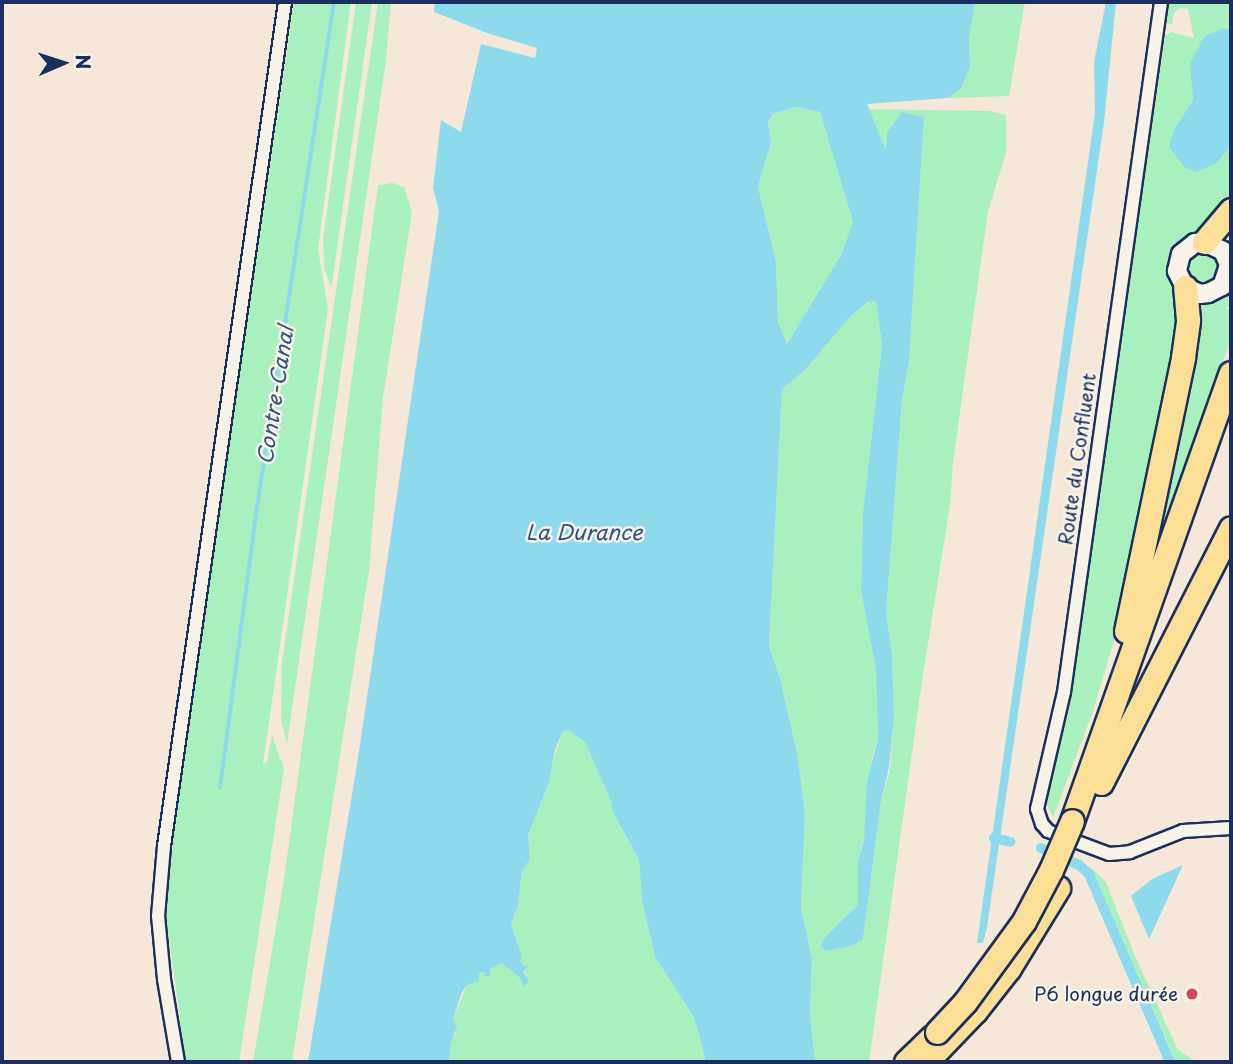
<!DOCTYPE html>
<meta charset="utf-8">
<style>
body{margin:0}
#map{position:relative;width:1233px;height:1064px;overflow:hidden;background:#f5e8d9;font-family:"Playpen Sans",sans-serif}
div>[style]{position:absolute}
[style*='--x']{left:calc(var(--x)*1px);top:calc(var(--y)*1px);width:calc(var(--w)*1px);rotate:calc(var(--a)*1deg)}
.green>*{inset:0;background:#a8f1bf}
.round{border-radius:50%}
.water>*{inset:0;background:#8cdaec}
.stream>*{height:3.5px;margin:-1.75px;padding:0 1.75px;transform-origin:1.75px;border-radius:1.75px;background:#8cdaec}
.canal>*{height:10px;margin:-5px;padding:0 5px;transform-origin:5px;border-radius:5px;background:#8cdaec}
.roads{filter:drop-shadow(2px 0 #1b2f5e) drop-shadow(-2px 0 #1b2f5e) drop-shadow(0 2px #1b2f5e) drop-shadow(0 -2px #1b2f5e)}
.street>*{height:12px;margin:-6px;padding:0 6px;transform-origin:6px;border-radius:6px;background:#f7f3e8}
.secondary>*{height:18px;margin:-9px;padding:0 9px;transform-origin:9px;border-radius:9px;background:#f7f3e8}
.highway>*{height:23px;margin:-11.5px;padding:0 11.5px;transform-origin:11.5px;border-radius:11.5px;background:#fbdf96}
.bridges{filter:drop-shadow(2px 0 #1b2f5e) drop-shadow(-2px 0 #1b2f5e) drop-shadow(0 2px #1b2f5e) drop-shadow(0 -2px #1b2f5e)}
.highway-bridge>*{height:23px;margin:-11.5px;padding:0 11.5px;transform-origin:11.5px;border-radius:11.5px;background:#fbdf96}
.dots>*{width:19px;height:19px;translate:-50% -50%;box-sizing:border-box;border:4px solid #f7f3e8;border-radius:50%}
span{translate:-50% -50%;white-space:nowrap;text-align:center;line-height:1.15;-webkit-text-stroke:5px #f7f3e8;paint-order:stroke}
.street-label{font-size:19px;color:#1b2f5e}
.poi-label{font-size:19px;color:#1b2f5e}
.right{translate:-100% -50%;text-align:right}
.water-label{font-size:21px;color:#32517a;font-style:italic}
.frame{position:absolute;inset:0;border:4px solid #1b2f5e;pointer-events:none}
.north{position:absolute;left:28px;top:28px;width:70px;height:70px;-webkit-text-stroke:5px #f7f3e8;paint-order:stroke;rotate:87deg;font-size:19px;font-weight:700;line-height:28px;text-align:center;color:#1b2f5e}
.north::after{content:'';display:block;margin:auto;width:24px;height:32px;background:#1b2f5e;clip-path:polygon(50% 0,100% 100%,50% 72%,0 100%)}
</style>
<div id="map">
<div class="green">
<div style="clip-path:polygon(294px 2px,351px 2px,318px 249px,328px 309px,263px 764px,267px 763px,272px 735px,284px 769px,239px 1062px,186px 1062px,166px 915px,177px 802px)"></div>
<div style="clip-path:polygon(356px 2px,372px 2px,332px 284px,330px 284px,324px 268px,323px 239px)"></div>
<div style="clip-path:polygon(378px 2px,391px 2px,386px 60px,287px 743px,281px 720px,282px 662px)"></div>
<div style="clip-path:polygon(975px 2px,1025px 2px,1009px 96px,948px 98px,961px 89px,970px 66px,969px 39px)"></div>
<div style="clip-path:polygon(1168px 2px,1231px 2px,1231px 29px,1224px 28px,1192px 83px,1193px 100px,1174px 130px,1218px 162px,1231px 145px,1231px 194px,1221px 210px,1199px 231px,1174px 244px,1169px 261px,1169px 277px,1181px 301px,1181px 317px,1121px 617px,1093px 711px,1053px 818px,1043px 796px,1078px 635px,1165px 36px,1171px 32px,1194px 38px,1188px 9px,1180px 8px,1174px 13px,1172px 25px,1167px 23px)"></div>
<div style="clip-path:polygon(797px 107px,820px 112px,853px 222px,841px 255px,787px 344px,778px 322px,776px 261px,758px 187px,771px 142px,768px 123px,774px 113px)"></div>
<div style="clip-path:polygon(867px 109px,989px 111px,1006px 115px,1006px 153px,988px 211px,953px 462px,950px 505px,922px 681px,869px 1062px,815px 1062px,810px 1015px,812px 959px,801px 908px,805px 812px,797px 753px,780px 678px,769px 646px,782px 389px,805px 370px,848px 319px,869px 302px,876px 301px,882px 345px,863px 512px,861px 591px,876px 670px,878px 739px,872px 758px,864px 841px,858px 861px,858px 905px,825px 937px,826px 950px,863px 939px,881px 801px,890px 769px,894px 719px,892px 653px,886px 614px,902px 400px,909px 363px,924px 117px,887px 133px,886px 152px)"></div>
<div style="clip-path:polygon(393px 183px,404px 187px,412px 212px,383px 398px,369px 570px,292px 1062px,253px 1062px,284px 880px,378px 185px)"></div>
<div class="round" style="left:1186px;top:250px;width:34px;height:34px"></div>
<div style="clip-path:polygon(1231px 294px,1231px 304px,1225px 309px,1231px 309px,1231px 338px,1146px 584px,1193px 300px)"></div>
<div style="clip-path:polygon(568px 730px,585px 742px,611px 801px,612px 810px,639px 860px,642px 901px,655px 957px,694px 1017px,706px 1062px,449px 1062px,451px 1041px,456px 1033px,453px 1019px,467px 985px,478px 973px,502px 963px,525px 982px,528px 978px,519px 962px,522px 955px,511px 925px,518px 905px,522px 871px,530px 859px,528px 835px,535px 811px,542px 799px,562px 732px)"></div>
<div style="clip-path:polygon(1092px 868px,1106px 882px,1135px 956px,1178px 1050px,1197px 1062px,1176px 1062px)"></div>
</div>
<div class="water">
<div style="clip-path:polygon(evenodd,435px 2px,975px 2px,969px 39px,970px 66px,961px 89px,948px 98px,867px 104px,886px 151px,887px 133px,902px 112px,924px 117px,909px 363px,902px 400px,886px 614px,892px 653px,894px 719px,889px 767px,881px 801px,863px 939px,854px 945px,826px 951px,821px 946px,825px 937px,858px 905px,858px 861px,864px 841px,867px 781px,878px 739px,876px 670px,861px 591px,863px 512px,882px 345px,876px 301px,868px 302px,848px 319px,805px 370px,782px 389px,769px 646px,780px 678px,797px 753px,805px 812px,801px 908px,812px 959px,810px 1015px,815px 1062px,706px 1062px,694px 1017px,655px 957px,642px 901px,639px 860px,612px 810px,611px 801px,585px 742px,568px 730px,562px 732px,555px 750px,549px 782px,528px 835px,530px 859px,522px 871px,518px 905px,511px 925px,522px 955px,520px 962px,524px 966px,529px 965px,523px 972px,528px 978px,527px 984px,524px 986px,520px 978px,502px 963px,490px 969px,490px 976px,485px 976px,484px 972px,478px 973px,479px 981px,467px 985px,462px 992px,453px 1019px,457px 1027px,451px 1042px,449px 1062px,308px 1062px,358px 758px,439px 211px,433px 188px,441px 120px,461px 132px,481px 44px,535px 58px,537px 48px,487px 33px,434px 12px,435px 2px,797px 107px,820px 112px,853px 222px,841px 255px,787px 344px,778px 322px,776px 261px,758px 187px,771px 142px,768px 122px,774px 113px,797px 107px)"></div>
<div style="clip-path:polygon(1106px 2px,1116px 2px,1104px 122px,987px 927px,983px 943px,977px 943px,1095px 113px,1094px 62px)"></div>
<div style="clip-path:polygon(1224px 28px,1231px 29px,1231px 145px,1218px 162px,1197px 172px,1184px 167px,1169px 147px,1174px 130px,1193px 100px,1190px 63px,1205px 36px)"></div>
<div style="clip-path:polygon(1183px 865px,1149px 939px,1131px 896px,1152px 879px)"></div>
</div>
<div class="stream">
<div style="--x:220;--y:788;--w:276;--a:-82.5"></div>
<div style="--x:256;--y:514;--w:518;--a:-81.34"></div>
</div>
<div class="canal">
<div style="--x:994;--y:838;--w:17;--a:13"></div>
<div style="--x:1041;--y:848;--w:42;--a:24.1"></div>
<div style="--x:1079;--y:865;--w:13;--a:42"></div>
<div style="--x:1089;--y:874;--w:205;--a:66.7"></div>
</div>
<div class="roads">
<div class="street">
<div style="--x:1161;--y:2;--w:697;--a:98"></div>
<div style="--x:1064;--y:692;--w:120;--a:103"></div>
<div style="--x:1037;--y:809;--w:16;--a:72"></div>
<div style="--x:1042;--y:824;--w:9;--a:49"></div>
<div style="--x:1048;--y:831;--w:65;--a:20.7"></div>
<div style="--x:1109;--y:854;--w:21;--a:-5"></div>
<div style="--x:1130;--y:852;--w:57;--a:-21.6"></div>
<div style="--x:1183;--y:831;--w:48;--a:-3.6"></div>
<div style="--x:178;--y:1062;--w:84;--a:-99.6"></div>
<div style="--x:164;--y:979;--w:63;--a:-95.4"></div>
<div style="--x:158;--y:916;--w:70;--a:-85.1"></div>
<div style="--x:164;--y:846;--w:853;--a:-81.84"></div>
</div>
<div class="secondary">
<div style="--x:1229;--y:265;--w:22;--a:108"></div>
<div style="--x:1222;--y:286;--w:16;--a:153"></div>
<div style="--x:1208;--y:293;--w:8;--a:173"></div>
<div style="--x:1200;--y:294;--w:17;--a:-155"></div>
<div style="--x:1185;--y:287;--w:18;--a:-117"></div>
<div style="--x:1177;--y:271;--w:17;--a:-77"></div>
<div style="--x:1181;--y:254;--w:18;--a:-38"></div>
<div style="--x:1195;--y:243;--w:9;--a:-6"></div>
<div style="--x:1204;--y:242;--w:21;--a:25"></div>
<div style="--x:1223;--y:251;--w:20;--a:66"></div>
</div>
<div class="highway">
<div style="--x:1204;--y:242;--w:42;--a:-49.8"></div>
<div style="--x:1126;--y:631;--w:280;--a:-78.2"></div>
<div style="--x:1183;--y:357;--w:37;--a:-82"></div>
<div style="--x:1188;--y:320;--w:33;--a:-95"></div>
<div style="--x:1101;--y:783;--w:286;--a:-63"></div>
<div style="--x:1072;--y:821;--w:475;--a:-70.5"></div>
<div style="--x:906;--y:1062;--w:36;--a:-44"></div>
<div style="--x:926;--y:1062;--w:71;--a:-46.1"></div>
<div style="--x:975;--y:1011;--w:55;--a:-51.7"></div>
<div style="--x:1009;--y:968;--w:94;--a:-58.5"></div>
</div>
</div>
<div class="bridges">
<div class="highway-bridge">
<div style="--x:937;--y:1032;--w:41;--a:-47"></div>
<div style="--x:965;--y:1002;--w:100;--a:-53.9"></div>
<div style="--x:1024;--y:921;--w:58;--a:-62.1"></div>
<div style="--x:1051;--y:870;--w:53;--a:-66.8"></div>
</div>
</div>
<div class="dots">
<div style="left:1192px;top:994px;background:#d1495b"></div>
</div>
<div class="street-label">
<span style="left:1077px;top:459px;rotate:-82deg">Route du Confluent</span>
</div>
<div class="poi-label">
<span class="right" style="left:1178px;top:994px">P6 longue durée</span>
</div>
<div class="water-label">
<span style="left:274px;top:395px;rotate:-81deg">Contre-Canal</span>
<span style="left:584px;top:531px">La Durance</span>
</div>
<div class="frame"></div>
<div class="north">N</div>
</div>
